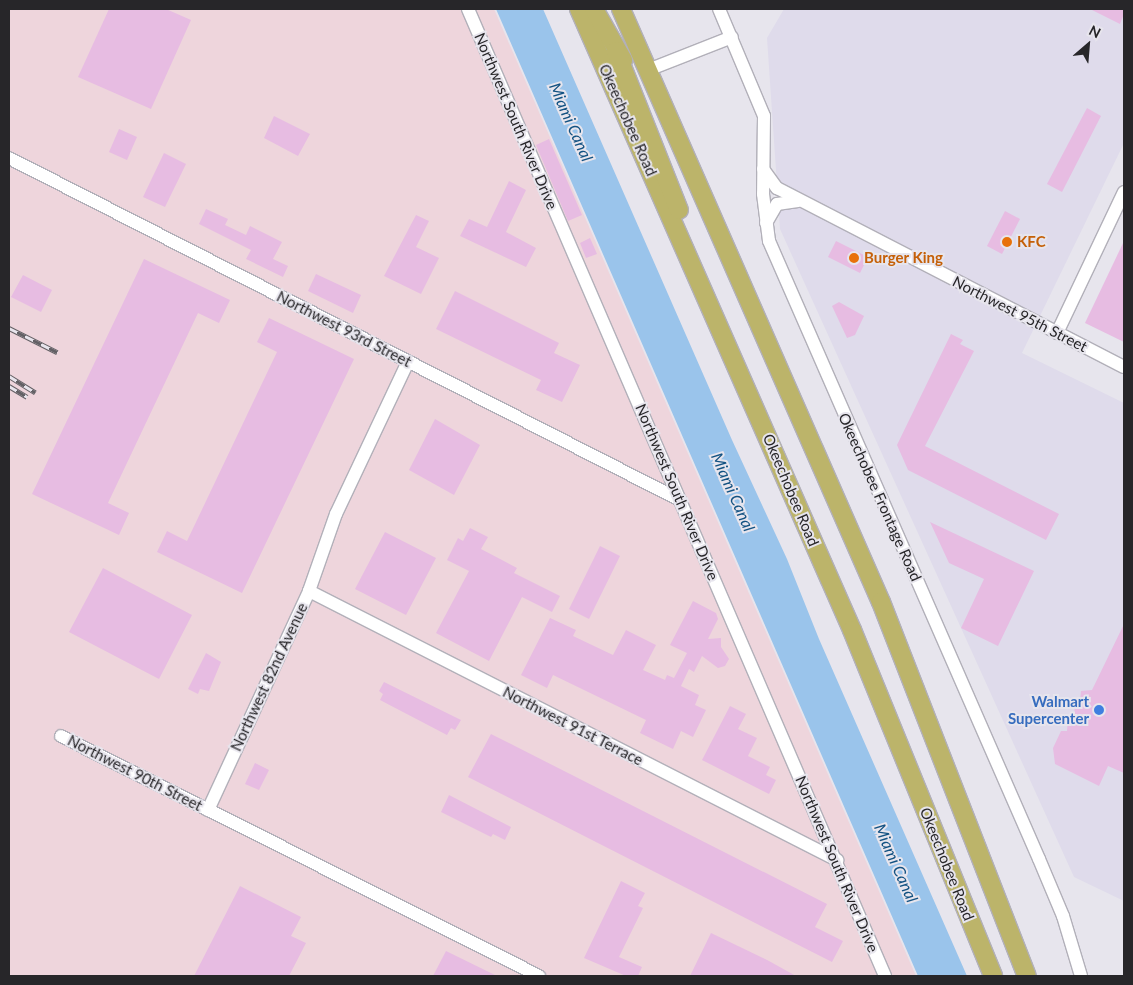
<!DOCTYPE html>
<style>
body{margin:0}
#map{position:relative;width:1133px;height:985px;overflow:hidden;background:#e7e5ed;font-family:Lato,sans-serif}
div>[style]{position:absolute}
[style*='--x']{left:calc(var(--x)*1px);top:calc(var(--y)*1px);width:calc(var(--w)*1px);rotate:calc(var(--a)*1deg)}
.built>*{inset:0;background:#dfdbeb}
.industrial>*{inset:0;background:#eed5dc}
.water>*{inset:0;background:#9ac4eb}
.building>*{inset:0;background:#e7bce2}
.roads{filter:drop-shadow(1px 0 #b2b0b9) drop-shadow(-1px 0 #b2b0b9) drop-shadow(0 1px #b2b0b9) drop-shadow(0 -1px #b2b0b9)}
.minor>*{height:12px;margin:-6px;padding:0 6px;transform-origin:6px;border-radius:6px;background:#fff}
.highway>*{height:18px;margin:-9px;padding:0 9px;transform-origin:9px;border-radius:9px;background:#bcb46a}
.rail>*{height:5px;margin-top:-2.5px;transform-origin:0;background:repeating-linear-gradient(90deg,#e7e5ed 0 9px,#626065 0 18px);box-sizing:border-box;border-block:1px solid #626065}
.dots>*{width:14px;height:14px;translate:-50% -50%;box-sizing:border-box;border:2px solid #e7e5ed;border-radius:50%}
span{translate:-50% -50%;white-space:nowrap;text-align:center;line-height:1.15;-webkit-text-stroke:4px #e7e5ed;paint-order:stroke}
.street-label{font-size:15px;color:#272629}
.food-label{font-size:15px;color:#c56008;font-weight:700}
.left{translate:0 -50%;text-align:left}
.shop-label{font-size:15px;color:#366cbe;font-weight:700}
.right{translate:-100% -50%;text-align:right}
.water-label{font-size:16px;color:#135282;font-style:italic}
.frame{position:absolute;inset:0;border:10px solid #272629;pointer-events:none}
.north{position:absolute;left:1063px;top:20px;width:50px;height:50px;-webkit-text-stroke:4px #e7e5ed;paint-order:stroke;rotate:27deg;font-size:14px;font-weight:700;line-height:20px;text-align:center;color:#272629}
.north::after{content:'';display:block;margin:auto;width:18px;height:22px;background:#272629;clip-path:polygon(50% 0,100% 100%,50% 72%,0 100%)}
</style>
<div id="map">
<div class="built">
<div style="clip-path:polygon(784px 9px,1124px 9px,1124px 143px,1022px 353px,1124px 403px,1124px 901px,1074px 877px,780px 229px,767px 38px)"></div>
</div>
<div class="industrial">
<div style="clip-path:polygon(9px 9px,494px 9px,916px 976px,9px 976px)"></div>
</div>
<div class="water">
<div style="clip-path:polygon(496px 9px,543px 9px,732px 440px,787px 559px,819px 639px,967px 976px,918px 976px)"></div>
</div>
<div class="building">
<div style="clip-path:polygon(109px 9px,166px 9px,191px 20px,151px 109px,78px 77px)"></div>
<div style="clip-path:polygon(1090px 9px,1124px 9px,1124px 14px,1120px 24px)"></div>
<div style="clip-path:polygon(1087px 108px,1101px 116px,1062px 192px,1047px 184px)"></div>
<div style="clip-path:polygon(274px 116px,310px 134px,298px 156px,264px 138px)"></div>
<div style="clip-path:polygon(119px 129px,137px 137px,127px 160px,109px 152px)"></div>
<div style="clip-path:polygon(549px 139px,582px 215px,568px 221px,536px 145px)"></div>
<div style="clip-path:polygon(164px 153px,186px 164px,165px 207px,143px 197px)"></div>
<div style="clip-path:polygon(509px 181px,526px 190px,506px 232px,536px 248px,526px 267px,460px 236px,469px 219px,487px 227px)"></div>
<div style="clip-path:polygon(206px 209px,228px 219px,225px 225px,246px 235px,250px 226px,282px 242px,273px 259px,288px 266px,283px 277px,246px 259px,251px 250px,199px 224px)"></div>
<div style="clip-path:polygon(1005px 211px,1020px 219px,1002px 254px,987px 246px)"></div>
<div style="clip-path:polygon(416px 215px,429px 221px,416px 247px,439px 258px,421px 294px,384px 276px)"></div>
<div style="clip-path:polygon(590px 238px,597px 254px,586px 258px,580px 243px)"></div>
<div style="clip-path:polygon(836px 241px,868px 257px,860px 273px,828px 257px)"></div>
<div style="clip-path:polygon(1124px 241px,1124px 342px,1085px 323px)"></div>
<div style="clip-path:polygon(144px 259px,230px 300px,219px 323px,198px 313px,108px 503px,129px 513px,119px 535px,32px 494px)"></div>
<div style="clip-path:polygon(316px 274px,361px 295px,353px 313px,308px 291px)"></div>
<div style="clip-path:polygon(23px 275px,52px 290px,41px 312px,11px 297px)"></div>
<div style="clip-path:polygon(455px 291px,559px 343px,554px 353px,580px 365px,562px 402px,536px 390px,541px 380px,436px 329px)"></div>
<div style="clip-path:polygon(839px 302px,864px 316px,855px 335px,847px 338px,832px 306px)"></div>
<div style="clip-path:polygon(269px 318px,354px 359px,242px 593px,157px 552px,167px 531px,187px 541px,277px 352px,257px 342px)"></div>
<div style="clip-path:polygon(951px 334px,963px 340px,960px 344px,974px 351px,925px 446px,1059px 514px,1046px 540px,908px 470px,897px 445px)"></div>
<div style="clip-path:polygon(435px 419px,480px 445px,454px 495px,409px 470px)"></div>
<div style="clip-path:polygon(930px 522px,1034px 571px,998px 646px,961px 628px,984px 579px,949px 563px)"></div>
<div style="clip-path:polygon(470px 528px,488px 537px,481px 549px,517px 568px,514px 573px,560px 596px,552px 612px,522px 597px,489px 661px,436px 633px,469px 571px,447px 560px,458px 538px,463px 541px)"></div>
<div style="clip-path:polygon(385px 532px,436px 558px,406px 615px,355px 589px)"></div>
<div style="clip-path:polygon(600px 546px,620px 556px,589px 619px,569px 609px)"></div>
<div style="clip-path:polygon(103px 568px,192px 615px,159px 679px,69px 632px)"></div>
<div style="clip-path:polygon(693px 601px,716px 613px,718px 619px,708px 639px,721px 638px,721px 647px,729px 659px,725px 666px,718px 668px,702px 656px,694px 672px,689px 669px,681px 686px,699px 695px,695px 705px,706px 710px,693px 737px,681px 731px,673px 749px,640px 733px,646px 720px,553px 675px,547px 688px,521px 675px,550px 618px,576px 630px,573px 636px,613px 655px,626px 630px,656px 645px,643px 670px,665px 680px,667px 675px,674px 678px,687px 653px,670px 645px)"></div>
<div style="clip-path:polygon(1124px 624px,1124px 773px,1108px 766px,1099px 786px,1055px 764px,1053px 748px,1061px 731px,1067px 731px,1068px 717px,1074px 717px,1075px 702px,1080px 702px,1081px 691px,1092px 690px)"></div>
<div style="clip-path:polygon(206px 653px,221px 662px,209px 691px,200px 689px,198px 694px,188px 689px)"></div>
<div style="clip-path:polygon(384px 682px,461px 720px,455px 730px,451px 728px,447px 735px,380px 700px,383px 694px,379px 691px)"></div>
<div style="clip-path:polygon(730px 706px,746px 714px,738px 729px,757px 738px,748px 756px,770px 767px,766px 775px,776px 780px,769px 794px,702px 760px)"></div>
<div style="clip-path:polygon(491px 734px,827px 904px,815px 927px,843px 941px,832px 962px,468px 777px)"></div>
<div style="clip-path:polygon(255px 763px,269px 770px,259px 790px,245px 784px)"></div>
<div style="clip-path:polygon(449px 795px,511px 827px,505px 840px,493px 834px,491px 837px,441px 812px)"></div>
<div style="clip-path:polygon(621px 881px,645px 893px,638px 906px,643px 908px,619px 957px,642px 967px,638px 976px,626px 976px,584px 958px)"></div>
<div style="clip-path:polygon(240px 886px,301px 917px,291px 936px,306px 943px,289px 976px,194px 976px)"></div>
<div style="clip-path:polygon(711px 933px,769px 961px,796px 976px,690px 976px)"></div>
<div style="clip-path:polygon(446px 951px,497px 976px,433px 976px)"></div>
</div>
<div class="roads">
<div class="minor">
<div style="--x:468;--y:9;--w:1053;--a:66.67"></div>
<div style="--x:719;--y:9;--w:116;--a:67.2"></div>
<div style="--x:764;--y:116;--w:78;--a:90.7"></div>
<div style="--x:763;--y:194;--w:47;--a:82.7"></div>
<div style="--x:769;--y:241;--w:674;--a:66.4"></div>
<div style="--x:1039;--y:859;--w:62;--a:67.2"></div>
<div style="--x:1063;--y:916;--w:63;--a:73.3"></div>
<div style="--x:648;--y:70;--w:90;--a:-21.4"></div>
<div style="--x:9;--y:158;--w:753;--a:27.01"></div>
<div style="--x:763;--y:169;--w:24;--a:54"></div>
<div style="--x:777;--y:188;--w:390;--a:27.3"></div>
<div style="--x:766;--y:223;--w:22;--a:-60"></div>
<div style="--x:777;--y:204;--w:21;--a:-8"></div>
<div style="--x:1057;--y:333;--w:156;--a:-64.6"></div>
<div style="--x:309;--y:591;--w:593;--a:27"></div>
<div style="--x:61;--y:736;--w:535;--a:26.66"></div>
<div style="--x:208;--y:810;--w:241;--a:-65.2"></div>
<div style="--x:309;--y:591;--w:82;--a:-70.7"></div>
<div style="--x:336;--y:514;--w:168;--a:-64.7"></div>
</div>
<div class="highway">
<div style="--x:579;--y:9;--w:678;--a:66.27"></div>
<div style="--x:852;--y:630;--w:374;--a:67.8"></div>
<div style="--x:594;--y:9;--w:59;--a:60.4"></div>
<div style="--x:621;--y:9;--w:647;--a:66.33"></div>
<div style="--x:881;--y:602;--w:401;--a:68.7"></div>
<div style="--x:616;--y:51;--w:171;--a:68.4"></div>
</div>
</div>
<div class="rail">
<div style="--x:9;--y:328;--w:54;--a:26.6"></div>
<div style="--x:9;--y:376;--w:31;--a:32"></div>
<div style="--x:9;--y:386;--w:21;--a:31"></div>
</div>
<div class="dots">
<div style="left:1007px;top:242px;background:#e8710a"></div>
<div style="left:854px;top:258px;background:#e8710a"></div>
<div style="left:1099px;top:710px;background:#3f7fe0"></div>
</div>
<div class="street-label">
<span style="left:628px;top:120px;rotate:66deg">Okeechobee Road</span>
<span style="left:516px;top:121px;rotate:67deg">Northwest South River Drive</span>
<span style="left:1020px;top:314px;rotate:27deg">Northwest 95th Street</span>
<span style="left:344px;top:329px;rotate:27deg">Northwest 93rd Street</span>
<span style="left:791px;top:490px;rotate:67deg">Okeechobee Road</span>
<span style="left:677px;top:492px;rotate:67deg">Northwest South River Drive</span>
<span style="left:880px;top:497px;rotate:66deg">Okeechobee Frontage Road</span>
<span style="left:269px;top:677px;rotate:-65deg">Northwest 82nd Avenue</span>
<span style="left:573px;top:726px;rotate:27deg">Northwest 91st Terrace</span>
<span style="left:135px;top:773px;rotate:27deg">Northwest 90th Street</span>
<span style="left:837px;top:864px;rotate:67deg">Northwest South River Drive</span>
<span style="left:947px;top:864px;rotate:68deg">Okeechobee Road</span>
</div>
<div class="food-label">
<span class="left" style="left:1017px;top:242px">KFC</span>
<span class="left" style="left:864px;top:258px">Burger King</span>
</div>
<div class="shop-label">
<span class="right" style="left:1089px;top:710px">Walmart<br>Supercenter</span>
</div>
<div class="water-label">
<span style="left:571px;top:122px;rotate:66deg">Miami Canal</span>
<span style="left:733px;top:492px;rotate:66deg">Miami Canal</span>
<span style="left:896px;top:863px;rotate:66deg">Miami Canal</span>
</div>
<div class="frame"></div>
<div class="north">N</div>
</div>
